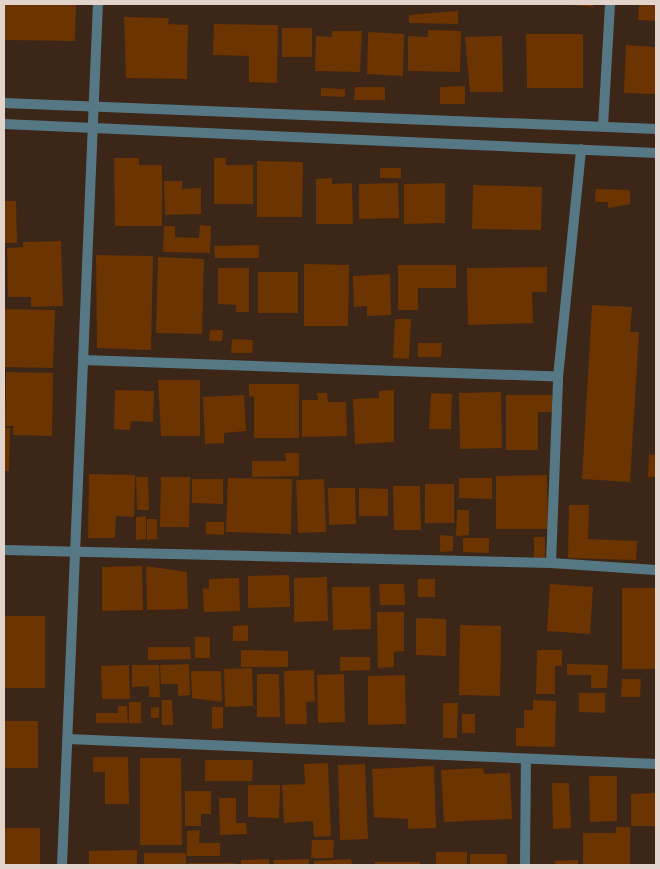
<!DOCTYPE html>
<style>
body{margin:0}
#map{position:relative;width:660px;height:869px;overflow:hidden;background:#3b2618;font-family:Cabin,sans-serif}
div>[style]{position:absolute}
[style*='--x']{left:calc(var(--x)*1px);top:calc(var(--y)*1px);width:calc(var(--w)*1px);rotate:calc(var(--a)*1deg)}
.building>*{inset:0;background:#6c3400}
.minor>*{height:10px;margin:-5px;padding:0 5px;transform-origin:5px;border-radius:5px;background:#567885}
.tertiary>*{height:10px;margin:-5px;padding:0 5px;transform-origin:5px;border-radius:5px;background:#567885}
span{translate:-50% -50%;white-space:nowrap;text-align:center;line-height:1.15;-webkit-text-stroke:5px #3b2618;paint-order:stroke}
.frame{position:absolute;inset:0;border:5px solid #e2d4cb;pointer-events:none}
</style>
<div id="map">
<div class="building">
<div style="clip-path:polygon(4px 4px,76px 4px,75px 41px,4px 40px)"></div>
<div style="clip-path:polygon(563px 4px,593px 4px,593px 7px)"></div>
<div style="clip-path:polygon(639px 4px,656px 4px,656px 21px,638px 20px)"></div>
<div style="clip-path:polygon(458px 11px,458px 24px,409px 23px,409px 15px)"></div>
<div style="clip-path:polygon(124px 17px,169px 18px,168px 24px,188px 25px,187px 79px,126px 78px)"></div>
<div style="clip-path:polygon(214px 24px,278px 25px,277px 83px,249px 82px,249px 56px,213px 55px)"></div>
<div style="clip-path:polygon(282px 28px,312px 28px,312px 57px,282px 57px)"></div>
<div style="clip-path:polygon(428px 30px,461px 31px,460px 72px,408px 71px,408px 36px,428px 37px)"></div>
<div style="clip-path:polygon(332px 31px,362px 31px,360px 72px,315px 71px,316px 36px,332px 37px)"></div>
<div style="clip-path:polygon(368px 32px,404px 34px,403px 76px,367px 74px)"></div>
<div style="clip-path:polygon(526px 34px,583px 34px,583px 88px,527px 88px)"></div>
<div style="clip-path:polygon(502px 36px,503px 92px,470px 92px,465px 37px)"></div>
<div style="clip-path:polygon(626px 45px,656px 47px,656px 94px,624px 93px)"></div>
<div style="clip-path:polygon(465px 86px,465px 104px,440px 104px,440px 87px)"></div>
<div style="clip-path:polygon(355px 87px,385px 87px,385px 100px,354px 100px)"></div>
<div style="clip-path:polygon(321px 88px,345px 89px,345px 97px,321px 96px)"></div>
<div style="clip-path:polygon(114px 158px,139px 158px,139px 165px,162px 165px,162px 226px,115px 226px)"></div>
<div style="clip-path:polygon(214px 158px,226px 158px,226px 165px,253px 165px,253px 204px,214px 204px)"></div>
<div style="clip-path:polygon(257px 161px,303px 162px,302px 217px,257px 217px)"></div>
<div style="clip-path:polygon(380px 168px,401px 168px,401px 178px,380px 178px)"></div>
<div style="clip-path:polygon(332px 178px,332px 184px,352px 183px,353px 224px,316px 224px,316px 179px)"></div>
<div style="clip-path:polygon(164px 181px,182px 181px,182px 189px,201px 188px,201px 214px,165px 215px)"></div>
<div style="clip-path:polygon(398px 183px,399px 218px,359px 219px,359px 184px)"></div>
<div style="clip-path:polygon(445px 183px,445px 223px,404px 224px,404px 184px)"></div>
<div style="clip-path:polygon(473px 185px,542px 187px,541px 230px,472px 229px)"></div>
<div style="clip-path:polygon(596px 189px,630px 190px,630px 204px,608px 208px,608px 202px,595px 202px)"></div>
<div style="clip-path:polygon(4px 201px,16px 201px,17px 243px,4px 243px)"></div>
<div style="clip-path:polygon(200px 225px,211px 226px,210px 253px,163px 252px,164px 226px,175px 226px,175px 237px,199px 238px)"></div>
<div style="clip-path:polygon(61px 241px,63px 306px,31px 307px,31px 297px,8px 297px,7px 248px,23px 247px,23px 242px)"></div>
<div style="clip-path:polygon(259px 245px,259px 258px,215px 258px,214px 246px)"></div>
<div style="clip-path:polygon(96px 255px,153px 256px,151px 350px,97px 348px)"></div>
<div style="clip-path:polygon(158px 257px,204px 259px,202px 334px,156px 333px)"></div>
<div style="clip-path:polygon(304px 264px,349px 265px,348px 326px,304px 326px)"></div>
<div style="clip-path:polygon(398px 265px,456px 265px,456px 288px,418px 288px,418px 310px,398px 310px)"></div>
<div style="clip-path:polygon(547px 267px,547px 292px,532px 292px,533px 323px,468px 325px,467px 268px)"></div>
<div style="clip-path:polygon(218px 268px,249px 268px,249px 312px,236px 312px,236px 305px,218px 304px)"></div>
<div style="clip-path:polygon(258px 272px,298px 272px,298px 313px,258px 313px)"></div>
<div style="clip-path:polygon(390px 274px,391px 315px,367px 316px,367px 306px,354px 307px,353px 276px)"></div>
<div style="clip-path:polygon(592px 305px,632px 307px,630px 332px,639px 332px,630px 482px,582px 479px)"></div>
<div style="clip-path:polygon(4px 309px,55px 310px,53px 368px,4px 367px)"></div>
<div style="clip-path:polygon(395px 319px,411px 319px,409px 359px,393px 358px)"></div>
<div style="clip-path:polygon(210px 330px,223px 330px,222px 341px,209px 341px)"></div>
<div style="clip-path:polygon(232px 339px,253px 340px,252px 353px,231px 353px)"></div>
<div style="clip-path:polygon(418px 343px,442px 343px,441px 357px,418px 357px)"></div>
<div style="clip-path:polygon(6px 372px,53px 373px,52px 436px,13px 435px,13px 426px,5px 426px)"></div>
<div style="clip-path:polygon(158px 380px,200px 380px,200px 436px,161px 436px)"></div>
<div style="clip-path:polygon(249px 384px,299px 384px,299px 438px,254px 438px,254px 396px,249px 397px)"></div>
<div style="clip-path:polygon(115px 390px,154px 391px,153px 422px,131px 421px,130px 430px,114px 429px)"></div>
<div style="clip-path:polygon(394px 390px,394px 442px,355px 444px,353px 399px,379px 398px,379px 391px)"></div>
<div style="clip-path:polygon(501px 392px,502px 448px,460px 449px,459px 393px)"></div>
<div style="clip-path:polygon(317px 393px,327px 393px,328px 402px,346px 402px,347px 436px,302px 437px,302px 400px,318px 400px)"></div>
<div style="clip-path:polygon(431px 393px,452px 394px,451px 429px,429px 429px)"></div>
<div style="clip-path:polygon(244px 395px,246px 431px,224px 433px,224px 443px,205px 444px,203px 397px)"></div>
<div style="clip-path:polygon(506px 395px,552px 395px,552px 412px,538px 412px,538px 450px,506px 450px)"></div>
<div style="clip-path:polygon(4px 428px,10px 428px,9px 471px,4px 471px)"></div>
<div style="clip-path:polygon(285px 453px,299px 453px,299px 476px,252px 477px,252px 461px,286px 461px)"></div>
<div style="clip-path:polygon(649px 454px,656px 455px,656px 477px,648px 477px)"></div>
<div style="clip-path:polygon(89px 474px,135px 475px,134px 517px,116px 516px,115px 538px,88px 538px)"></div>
<div style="clip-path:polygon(547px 475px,548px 529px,496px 529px,496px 476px)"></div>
<div style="clip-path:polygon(136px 477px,148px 477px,149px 510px,137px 510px)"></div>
<div style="clip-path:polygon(161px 477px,190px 477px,189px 527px,160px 527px)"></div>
<div style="clip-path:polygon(228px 478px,292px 479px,291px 534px,226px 532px)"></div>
<div style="clip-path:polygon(459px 478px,492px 478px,492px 499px,459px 498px)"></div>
<div style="clip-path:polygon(192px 479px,223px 479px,223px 504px,192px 503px)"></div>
<div style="clip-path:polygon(324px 479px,326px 532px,298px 533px,296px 480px)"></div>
<div style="clip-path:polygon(425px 484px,454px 484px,454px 523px,425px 523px)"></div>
<div style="clip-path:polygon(393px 486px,420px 486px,421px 530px,394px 530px)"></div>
<div style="clip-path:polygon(328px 488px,355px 488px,356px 524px,329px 525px)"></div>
<div style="clip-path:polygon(359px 488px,388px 489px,388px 516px,359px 516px)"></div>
<div style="clip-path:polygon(569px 505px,589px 505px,588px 539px,637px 541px,636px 560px,568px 558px)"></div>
<div style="clip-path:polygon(457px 510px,469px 510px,469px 535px,456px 536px)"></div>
<div style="clip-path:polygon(146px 516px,146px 539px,136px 540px,136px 517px)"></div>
<div style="clip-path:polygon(147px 519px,157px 519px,157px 539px,147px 540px)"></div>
<div style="clip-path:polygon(206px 522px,224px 522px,224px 535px,206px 534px)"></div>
<div style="clip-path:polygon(440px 535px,453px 536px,453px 551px,440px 552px)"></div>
<div style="clip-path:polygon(534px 537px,545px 537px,545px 558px,534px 558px)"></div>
<div style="clip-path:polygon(463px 538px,489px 538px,489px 553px,463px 552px)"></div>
<div style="clip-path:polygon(142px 566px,143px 610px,102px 611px,102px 567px)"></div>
<div style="clip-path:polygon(146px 566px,187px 572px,188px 609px,147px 610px)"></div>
<div style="clip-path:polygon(289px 575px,290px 607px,248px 608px,248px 576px)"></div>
<div style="clip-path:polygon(327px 577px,328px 621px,294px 622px,294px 578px)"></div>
<div style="clip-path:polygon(239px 578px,240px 611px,204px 612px,203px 588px,209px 589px,209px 579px)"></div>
<div style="clip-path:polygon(418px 579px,435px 579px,435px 597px,418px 597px)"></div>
<div style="clip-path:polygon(379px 584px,404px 584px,405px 605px,380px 605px)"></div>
<div style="clip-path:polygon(550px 584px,593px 587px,590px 634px,547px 631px)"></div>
<div style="clip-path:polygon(332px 587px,370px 587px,371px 629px,333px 630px)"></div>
<div style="clip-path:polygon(622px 588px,656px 588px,656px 669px,622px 669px)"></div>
<div style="clip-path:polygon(377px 612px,404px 612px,404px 651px,394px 652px,394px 667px,378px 668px)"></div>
<div style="clip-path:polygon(4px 616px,45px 616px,45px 688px,4px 688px)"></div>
<div style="clip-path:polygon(416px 618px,446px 619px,446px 656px,416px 655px)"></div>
<div style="clip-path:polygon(248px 625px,248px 641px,233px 641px,233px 626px)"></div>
<div style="clip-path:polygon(460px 625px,501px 626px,500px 696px,459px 695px)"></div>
<div style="clip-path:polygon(195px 637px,210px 637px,210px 658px,195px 658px)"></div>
<div style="clip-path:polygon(148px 647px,190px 647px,191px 659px,148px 660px)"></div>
<div style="clip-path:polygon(241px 650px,288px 651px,288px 667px,241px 667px)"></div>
<div style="clip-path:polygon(537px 650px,562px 650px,562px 666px,555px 666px,555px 694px,536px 694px)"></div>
<div style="clip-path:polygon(340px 657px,370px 657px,370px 670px,340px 671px)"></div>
<div style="clip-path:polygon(189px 664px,190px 695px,178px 696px,178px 684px,161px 684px,160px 665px)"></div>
<div style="clip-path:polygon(567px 664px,608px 665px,607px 688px,591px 688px,591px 675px,567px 675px)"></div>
<div style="clip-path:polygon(129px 665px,130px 699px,102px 699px,101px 666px)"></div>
<div style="clip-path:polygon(132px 665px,159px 665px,160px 697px,149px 697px,149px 686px,132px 687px)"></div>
<div style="clip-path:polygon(252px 668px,253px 706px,225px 707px,224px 669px)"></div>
<div style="clip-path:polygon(314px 670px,315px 701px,306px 702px,307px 724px,285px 724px,284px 671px)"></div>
<div style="clip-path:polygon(191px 671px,221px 671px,222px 702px,192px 698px)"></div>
<div style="clip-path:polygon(257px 674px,279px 674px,280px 717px,257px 717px)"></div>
<div style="clip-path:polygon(344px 674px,345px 722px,318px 723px,317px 675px)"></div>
<div style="clip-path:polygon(405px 675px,406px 724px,368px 725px,368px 676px)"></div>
<div style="clip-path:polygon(622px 679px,641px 679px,640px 697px,621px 697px)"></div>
<div style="clip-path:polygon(579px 693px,605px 693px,605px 713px,579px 712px)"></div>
<div style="clip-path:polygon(162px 700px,172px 700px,173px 725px,162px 725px)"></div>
<div style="clip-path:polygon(533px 700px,556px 701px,555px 747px,516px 746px,516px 728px,524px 728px,524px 710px,533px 710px)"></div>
<div style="clip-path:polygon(129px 702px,141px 702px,141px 723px,129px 723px)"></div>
<div style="clip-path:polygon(443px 703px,458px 703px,457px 738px,443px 738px)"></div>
<div style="clip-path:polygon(118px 706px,127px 706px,128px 723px,96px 723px,96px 713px,118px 713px)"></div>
<div style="clip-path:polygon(159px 707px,159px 718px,151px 718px,151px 708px)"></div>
<div style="clip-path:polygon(212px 707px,223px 707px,223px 728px,212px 729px)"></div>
<div style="clip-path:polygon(462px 714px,475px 714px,475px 733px,462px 733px)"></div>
<div style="clip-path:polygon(4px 721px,38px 721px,38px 768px,4px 768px)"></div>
<div style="clip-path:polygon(93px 757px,128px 757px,129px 804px,105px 804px,105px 772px,93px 772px)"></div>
<div style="clip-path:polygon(140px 758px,181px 758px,182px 845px,140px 845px)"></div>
<div style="clip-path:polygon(205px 760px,253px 760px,252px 781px,205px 781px)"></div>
<div style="clip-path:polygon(328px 763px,331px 836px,314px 837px,313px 821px,284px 823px,282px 785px,305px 784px,304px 764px)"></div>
<div style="clip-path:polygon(365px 764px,368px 839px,340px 840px,338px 765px)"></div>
<div style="clip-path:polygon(434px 766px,436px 828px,408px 829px,408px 819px,374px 817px,372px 769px)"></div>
<div style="clip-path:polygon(483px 768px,484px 774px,510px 773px,512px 819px,444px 822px,441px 770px)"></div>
<div style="clip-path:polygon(589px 776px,617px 776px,617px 821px,590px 822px)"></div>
<div style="clip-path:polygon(552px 783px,569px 783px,571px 828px,553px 829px)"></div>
<div style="clip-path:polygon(248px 785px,280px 785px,279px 818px,248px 817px)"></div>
<div style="clip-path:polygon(185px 791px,211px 791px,211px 814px,201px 814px,201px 826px,185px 826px)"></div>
<div style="clip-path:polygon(656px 793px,656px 826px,631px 826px,631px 794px)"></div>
<div style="clip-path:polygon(219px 798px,236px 798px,236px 823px,246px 823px,247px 834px,220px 835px)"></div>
<div style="clip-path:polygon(616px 827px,630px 827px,630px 865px,583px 865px,583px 833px,616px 833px)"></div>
<div style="clip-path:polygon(4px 828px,40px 828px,40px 865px,4px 865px)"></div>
<div style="clip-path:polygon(200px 830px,199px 843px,220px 843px,220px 856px,187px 856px,187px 831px)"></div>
<div style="clip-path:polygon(312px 840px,334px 840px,333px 858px,311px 858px)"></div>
<div style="clip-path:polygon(137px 850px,137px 865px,89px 865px,89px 851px)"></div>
<div style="clip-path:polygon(436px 852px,467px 852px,467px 865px,436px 865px)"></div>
<div style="clip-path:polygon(144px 853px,186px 853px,186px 865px,144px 865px)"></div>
<div style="clip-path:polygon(470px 854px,507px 854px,507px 865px,470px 865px)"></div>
<div style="clip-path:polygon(269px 859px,269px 865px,241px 865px,241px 860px)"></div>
<div style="clip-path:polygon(309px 859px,309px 865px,274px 865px,273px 860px)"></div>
<div style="clip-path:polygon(351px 859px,352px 865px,314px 865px,314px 861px)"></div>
<div style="clip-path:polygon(578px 860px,578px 865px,555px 865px,555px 861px)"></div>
<div style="clip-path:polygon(375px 862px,420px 862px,420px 865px,375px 865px)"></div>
<div style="clip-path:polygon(188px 863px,235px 863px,235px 865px,188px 865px)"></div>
</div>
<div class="minor">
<div style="--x:603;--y:126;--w:122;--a:-86.7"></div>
<div style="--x:83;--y:360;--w:475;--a:2"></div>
<div style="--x:4;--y:550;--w:547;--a:1.36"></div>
<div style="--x:551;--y:563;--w:105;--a:3.8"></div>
<div style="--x:551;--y:563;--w:186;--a:-87.8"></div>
<div style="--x:558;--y:377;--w:229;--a:-84.2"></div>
<div style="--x:68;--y:739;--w:589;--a:2.43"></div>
<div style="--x:62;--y:865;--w:862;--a:-87.61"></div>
<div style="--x:525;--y:865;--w:106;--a:-89.5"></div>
</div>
<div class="tertiary">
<div style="--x:4;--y:103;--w:653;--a:2.28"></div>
<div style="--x:4;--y:124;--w:653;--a:2.55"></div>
</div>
<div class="frame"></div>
</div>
